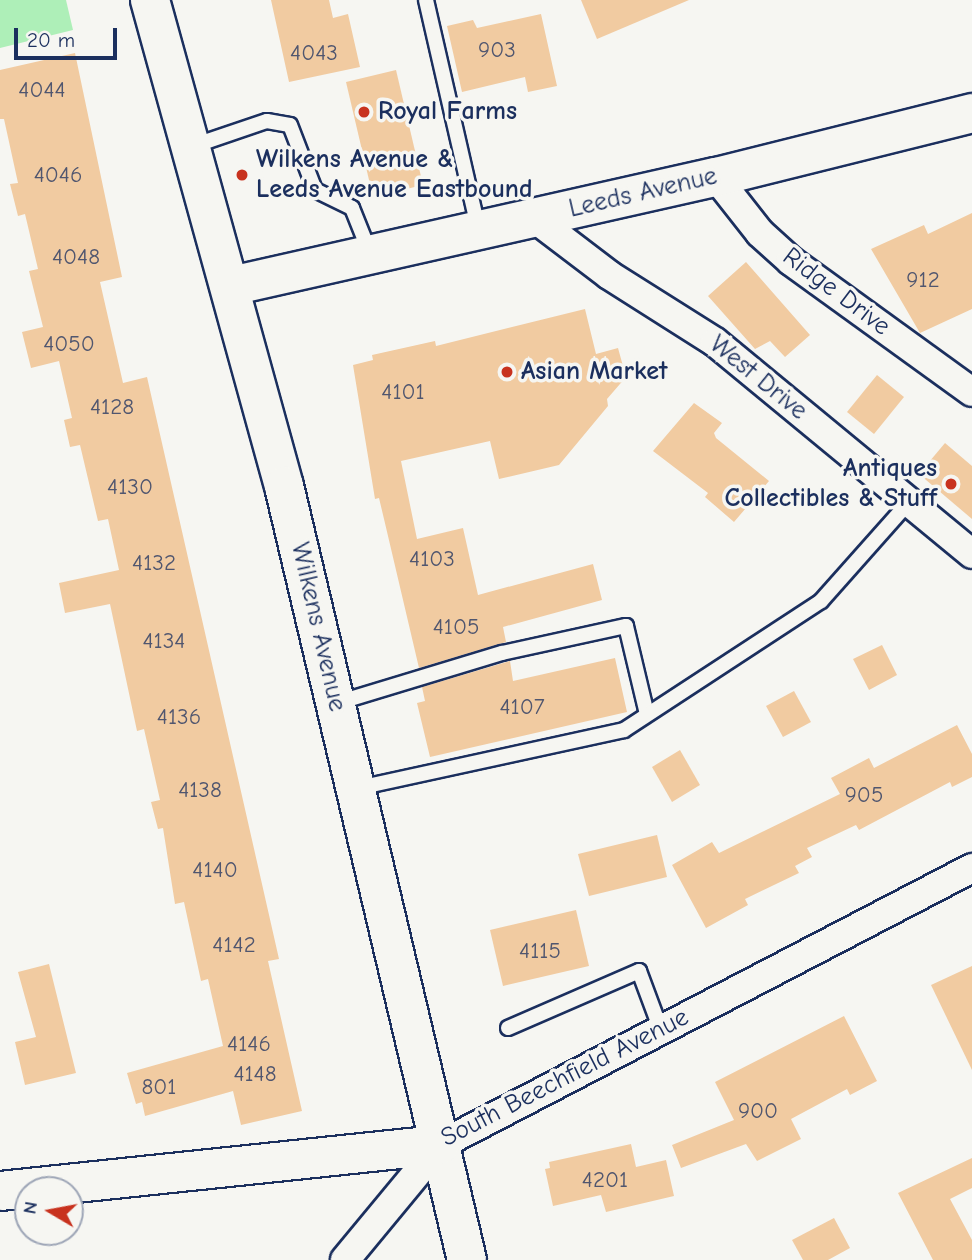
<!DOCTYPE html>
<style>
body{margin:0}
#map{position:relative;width:972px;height:1260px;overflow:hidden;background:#f6f6f2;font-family:"Comic Neue",sans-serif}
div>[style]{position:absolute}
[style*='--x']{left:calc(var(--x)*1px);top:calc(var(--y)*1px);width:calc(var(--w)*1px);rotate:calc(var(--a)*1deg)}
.green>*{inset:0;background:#aeefb8}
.building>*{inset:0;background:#f1cba1}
.roads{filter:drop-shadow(2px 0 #1b2f5e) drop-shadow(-2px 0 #1b2f5e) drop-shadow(0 2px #1b2f5e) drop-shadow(0 -2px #1b2f5e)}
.lane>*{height:14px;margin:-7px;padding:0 7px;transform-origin:7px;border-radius:7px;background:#f6f6f2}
.street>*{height:28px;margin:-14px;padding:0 14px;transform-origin:14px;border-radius:14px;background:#f6f6f2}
.secondary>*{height:38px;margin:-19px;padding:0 19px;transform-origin:19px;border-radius:19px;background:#f6f6f2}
.dots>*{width:19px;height:19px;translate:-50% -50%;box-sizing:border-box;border:4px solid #f6f6f2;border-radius:50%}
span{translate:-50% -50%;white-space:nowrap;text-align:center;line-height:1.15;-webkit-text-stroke:7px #f6f6f2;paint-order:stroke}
.number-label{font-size:23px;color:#50566f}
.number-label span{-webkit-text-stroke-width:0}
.poi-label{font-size:26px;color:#1b2f5e;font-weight:700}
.left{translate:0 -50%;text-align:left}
.right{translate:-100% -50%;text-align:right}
.street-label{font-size:26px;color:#1b2f5e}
.north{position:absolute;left:14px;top:1176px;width:70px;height:70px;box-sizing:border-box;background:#f6f6f2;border:2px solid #9ea6b7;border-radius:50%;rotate:280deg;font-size:19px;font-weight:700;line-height:28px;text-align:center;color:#1b2f5e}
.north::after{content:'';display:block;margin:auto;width:24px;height:32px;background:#c8321e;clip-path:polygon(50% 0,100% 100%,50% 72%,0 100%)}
.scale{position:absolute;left:14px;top:28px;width:103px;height:32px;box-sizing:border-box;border:4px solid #1b2f5e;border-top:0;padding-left:9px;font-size:21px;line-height:24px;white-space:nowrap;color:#1b2f5e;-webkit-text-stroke:5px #f6f6f2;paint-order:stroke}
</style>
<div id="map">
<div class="green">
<div style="clip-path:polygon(0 0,66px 0,73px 30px,0 48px)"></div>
</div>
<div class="building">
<div style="clip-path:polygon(271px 0,329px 0,333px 18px,348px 14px,360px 67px,289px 82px)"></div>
<div style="clip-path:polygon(581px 0,689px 0,597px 39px)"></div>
<div style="clip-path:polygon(541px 14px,557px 86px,528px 92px,525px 77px,462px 92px,447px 26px,473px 20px,477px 28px)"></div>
<div style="clip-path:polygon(75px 53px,122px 277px,100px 282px,123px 383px,147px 377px,279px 959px,268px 961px,302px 1111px,241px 1125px,233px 1091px,145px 1116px,142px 1102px,136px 1104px,127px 1073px,223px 1046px,208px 979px,201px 981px,184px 902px,175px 904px,163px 828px,158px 829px,151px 802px,160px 800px,144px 729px,137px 731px,110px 604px,65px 613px,59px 583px,119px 570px,108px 519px,98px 521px,80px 445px,70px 447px,64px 420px,72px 418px,59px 361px,31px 368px,22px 332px,43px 327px,29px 271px,38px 269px,25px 214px,18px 216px,10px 184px,18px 183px,4px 119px,0 119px,0 70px)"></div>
<div style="clip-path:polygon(396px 70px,423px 185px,373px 197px,346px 82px)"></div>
<div style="clip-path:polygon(972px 213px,972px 309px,920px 333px,871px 249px,924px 225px,928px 234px)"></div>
<div style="clip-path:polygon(746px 262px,810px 335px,785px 357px,770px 341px,755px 349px,708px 296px)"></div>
<div style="clip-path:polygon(585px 309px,596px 354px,618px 348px,626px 377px,607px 399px,608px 406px,559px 465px,499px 479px,490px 441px,401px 461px,417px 539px,463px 528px,478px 595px,593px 564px,602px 600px,503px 627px,506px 642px,419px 668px,384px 519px,379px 498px,375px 499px,353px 365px,373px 360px,372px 355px,435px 341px,436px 346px)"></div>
<div style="clip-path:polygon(877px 375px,904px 397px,874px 434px,847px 412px)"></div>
<div style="clip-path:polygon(694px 403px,722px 423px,714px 433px,716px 438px,769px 481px,734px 522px,705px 497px,708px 493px,653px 451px)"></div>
<div style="clip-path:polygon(945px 443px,972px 466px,972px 519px,919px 474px)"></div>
<div style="clip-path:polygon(882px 645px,897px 675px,869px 690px,853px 659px)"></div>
<div style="clip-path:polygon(615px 658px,627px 712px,430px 757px,417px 703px,425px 701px,422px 687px,510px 661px,513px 681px)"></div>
<div style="clip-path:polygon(794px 691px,811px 722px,783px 737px,766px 706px)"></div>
<div style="clip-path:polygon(957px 725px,972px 754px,972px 777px,952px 787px,950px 782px,859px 830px,856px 825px,807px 848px,812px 857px,795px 866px,799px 873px,745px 899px,748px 905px,706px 928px,672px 865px,712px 842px,719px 853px,840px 794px,831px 778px,869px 758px,874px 768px)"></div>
<div style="clip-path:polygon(680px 750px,700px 785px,672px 802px,652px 767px)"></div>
<div style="clip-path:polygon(657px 835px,667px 877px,589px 896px,578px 854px)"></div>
<div style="clip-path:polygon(576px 910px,589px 966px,503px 986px,490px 930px)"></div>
<div style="clip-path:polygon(49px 964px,76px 1073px,25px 1085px,15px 1042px,36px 1037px,18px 972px)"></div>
<div style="clip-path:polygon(972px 966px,972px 1070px,931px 985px)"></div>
<div style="clip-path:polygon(844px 1016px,877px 1081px,850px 1095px,847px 1089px,791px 1119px,801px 1139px,757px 1161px,746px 1144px,681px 1168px,672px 1145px,734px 1120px,715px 1082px)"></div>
<div style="clip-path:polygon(631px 1144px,636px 1167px,666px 1160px,674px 1196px,606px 1212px,601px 1195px,553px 1206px,545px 1169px,550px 1168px,549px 1162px)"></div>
<div style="clip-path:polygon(972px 1158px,972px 1188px,950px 1199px,972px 1240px,972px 1260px,933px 1260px,898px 1193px)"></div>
<div style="clip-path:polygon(834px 1218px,850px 1248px,828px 1260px,803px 1260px,792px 1240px)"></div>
</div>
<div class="roads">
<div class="lane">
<div style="--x:426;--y:0;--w:233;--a:77.1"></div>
<div style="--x:193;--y:146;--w:78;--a:-18.7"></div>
<div style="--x:267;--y:121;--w:23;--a:10"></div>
<div style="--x:290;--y:125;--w:70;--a:69"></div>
<div style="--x:315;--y:190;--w:41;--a:25.9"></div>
<div style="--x:352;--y:208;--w:48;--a:68.2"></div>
<div style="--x:337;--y:703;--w:172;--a:-16.9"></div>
<div style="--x:502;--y:653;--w:127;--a:-12.3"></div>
<div style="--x:626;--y:626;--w:90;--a:76.6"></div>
<div style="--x:358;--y:788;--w:272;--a:-12.3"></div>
<div style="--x:624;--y:730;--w:235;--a:-33.2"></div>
<div style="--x:821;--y:601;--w:132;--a:-48.4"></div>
<div style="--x:508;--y:1028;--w:143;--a:-23.5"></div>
<div style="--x:639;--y:971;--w:63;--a:69.6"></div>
</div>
<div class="street">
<div style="--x:716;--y:177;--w:71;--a:51.8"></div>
<div style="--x:760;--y:233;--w:42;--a:42.1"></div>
<div style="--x:791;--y:261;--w:223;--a:35.9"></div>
<div style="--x:533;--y:217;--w:96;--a:37.3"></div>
<div style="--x:609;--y:275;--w:125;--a:32.3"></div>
<div style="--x:715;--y:342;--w:333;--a:39.5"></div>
<div style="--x:345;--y:1260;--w:149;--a:-50.4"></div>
<div style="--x:440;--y:1145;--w:600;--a:-27.5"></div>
</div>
<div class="secondary">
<div style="--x:150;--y:0;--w:504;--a:74.59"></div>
<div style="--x:284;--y:486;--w:795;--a:76.7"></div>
<div style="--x:231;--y:286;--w:497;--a:-12.7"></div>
<div style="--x:716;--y:177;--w:264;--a:-14"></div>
<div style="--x:0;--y:1191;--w:442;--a:-6"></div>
</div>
</div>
<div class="dots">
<div style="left:364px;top:112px;background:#c8321e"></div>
<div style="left:242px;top:175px;background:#c8321e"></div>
<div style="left:507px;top:372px;background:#c8321e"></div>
<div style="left:951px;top:484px;background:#c8321e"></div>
</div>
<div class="number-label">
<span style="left:497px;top:50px">903</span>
<span style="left:314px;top:53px">4043</span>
<span style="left:42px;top:90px">4044</span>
<span style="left:58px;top:175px">4046</span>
<span style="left:76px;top:257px">4048</span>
<span style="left:923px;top:280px">912</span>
<span style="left:69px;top:344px">4050</span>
<span style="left:403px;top:392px">4101</span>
<span style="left:112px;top:407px">4128</span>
<span style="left:130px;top:487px">4130</span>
<span style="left:432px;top:559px">4103</span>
<span style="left:154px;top:563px">4132</span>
<span style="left:456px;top:627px">4105</span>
<span style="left:164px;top:641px">4134</span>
<span style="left:522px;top:707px">4107</span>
<span style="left:179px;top:717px">4136</span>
<span style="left:200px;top:790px">4138</span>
<span style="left:864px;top:795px">905</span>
<span style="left:215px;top:870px">4140</span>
<span style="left:234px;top:945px">4142</span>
<span style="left:540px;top:951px">4115</span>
<span style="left:249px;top:1044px">4146</span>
<span style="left:255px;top:1074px">4148</span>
<span style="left:159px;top:1087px">801</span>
<span style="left:758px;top:1111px">900</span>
<span style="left:605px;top:1180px">4201</span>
</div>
<div class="poi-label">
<span class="left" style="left:378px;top:112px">Royal Farms</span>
<span class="left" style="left:256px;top:175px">Wilkens Avenue &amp;<br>Leeds Avenue Eastbound</span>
<span class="left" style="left:521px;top:372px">Asian Market</span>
<span class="right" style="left:937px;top:484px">Antiques<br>Collectibles &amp; Stuff</span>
</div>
<div class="street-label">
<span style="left:643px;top:193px;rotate:-13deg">Leeds Avenue</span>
<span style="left:836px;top:292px;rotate:37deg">Ridge Drive</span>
<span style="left:758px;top:378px;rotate:39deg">West Drive</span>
<span style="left:318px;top:627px;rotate:77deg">Wilkens Avenue</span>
<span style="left:565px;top:1078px;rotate:-27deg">South Beechfield Avenue</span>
</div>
<div class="north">N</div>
<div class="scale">20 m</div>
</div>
